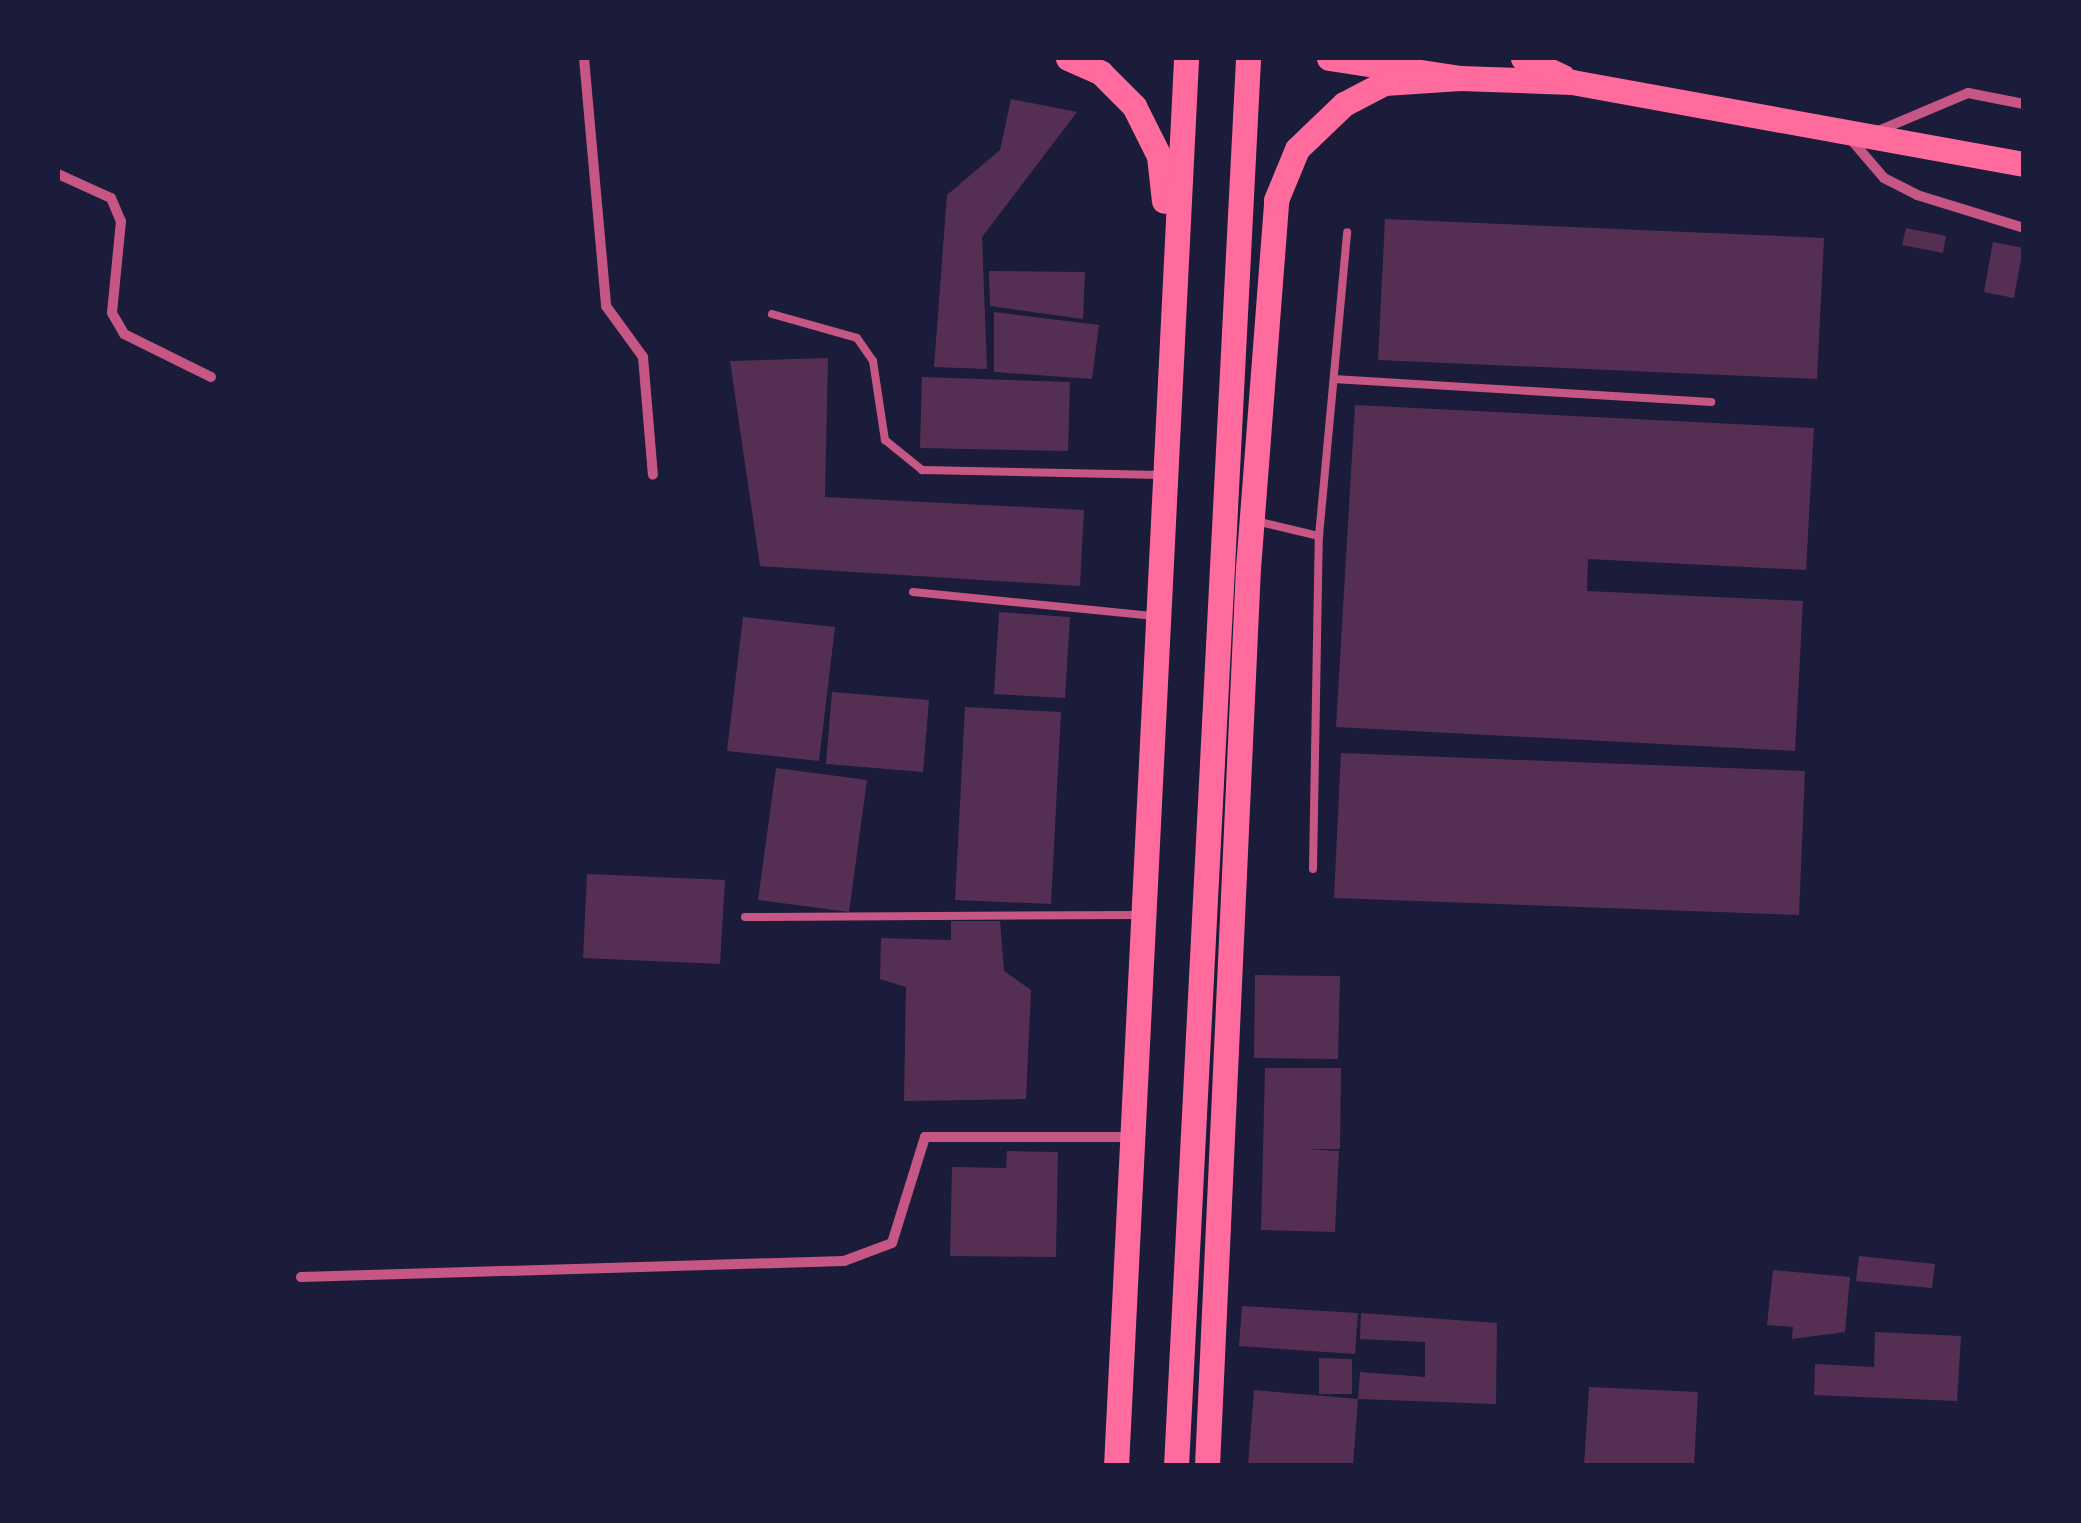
<!DOCTYPE html>
<style>
body{margin:0}
#map{position:relative;width:2081px;height:1523px;overflow:hidden;background:#1b1b3a;font-family:"Libre Baskerville",serif}
div>[style]{position:absolute}
[style*='--x']{left:calc(var(--x)*1px);top:calc(var(--y)*1px);width:calc(var(--w)*1px);rotate:calc(var(--a)*1deg)}
.building>*{inset:0;background:#542f53}
.service>*{height:8px;margin:-4px;padding:0 4px;transform-origin:4px;border-radius:4px;background:#c65784}
.minor>*{height:10px;margin:-5px;padding:0 5px;transform-origin:5px;border-radius:5px;background:#c65784}
.primary>*{height:25px;margin:-12.5px;padding:0 12.5px;transform-origin:12.5px;border-radius:12.5px;background:#ff6b9d}
span{translate:-50% -50%;white-space:nowrap;text-align:center;line-height:1.15;-webkit-text-stroke:10px #1b1b3a;paint-order:stroke}
.frame{position:absolute;inset:0;border:60px solid #1b1b3a;pointer-events:none}
</style>
<div id="map">
<div class="building">
<div style="clip-path:polygon(1011px 99px,1077px 112px,982px 237px,987px 369px,934px 367px,947px 195px,1000px 150px)"></div>
<div style="clip-path:polygon(1385px 219px,1824px 238px,1817px 379px,1378px 360px)"></div>
<div style="clip-path:polygon(1906px 228px,1946px 236px,1943px 253px,1902px 245px)"></div>
<div style="clip-path:polygon(1993px 242px,2023px 248px,2014px 298px,1984px 292px)"></div>
<div style="clip-path:polygon(989px 271px,1085px 272px,1083px 319px,990px 306px)"></div>
<div style="clip-path:polygon(994px 312px,1099px 325px,1092px 379px,994px 372px)"></div>
<div style="clip-path:polygon(828px 358px,825px 497px,1084px 510px,1080px 586px,760px 566px,730px 361px)"></div>
<div style="clip-path:polygon(922px 377px,1070px 382px,1068px 451px,920px 448px)"></div>
<div style="clip-path:polygon(1355px 405px,1814px 428px,1806px 570px,1588px 559px,1587px 591px,1803px 601px,1795px 751px,1336px 727px)"></div>
<div style="clip-path:polygon(999px 612px,1070px 617px,1065px 698px,994px 694px)"></div>
<div style="clip-path:polygon(743px 617px,835px 627px,819px 761px,727px 751px)"></div>
<div style="clip-path:polygon(832px 692px,929px 700px,923px 772px,826px 764px)"></div>
<div style="clip-path:polygon(965px 707px,1061px 712px,1051px 904px,955px 900px)"></div>
<div style="clip-path:polygon(1341px 753px,1805px 771px,1799px 915px,1334px 898px)"></div>
<div style="clip-path:polygon(776px 768px,867px 780px,849px 912px,758px 900px)"></div>
<div style="clip-path:polygon(587px 874px,725px 880px,720px 964px,583px 958px)"></div>
<div style="clip-path:polygon(951px 921px,1000px 921px,1004px 971px,1031px 990px,1026px 1099px,904px 1101px,906px 987px,880px 979px,881px 938px,951px 940px)"></div>
<div style="clip-path:polygon(1255px 975px,1340px 976px,1338px 1059px,1254px 1058px)"></div>
<div style="clip-path:polygon(1265px 1068px,1341px 1068px,1340px 1149px,1307px 1149px,1339px 1151px,1335px 1232px,1261px 1230px)"></div>
<div style="clip-path:polygon(1007px 1151px,1058px 1152px,1056px 1257px,950px 1256px,952px 1167px,1006px 1168px)"></div>
<div style="clip-path:polygon(1859px 1256px,1935px 1264px,1932px 1288px,1856px 1281px)"></div>
<div style="clip-path:polygon(1773px 1270px,1850px 1277px,1845px 1332px,1792px 1339px,1793px 1327px,1767px 1325px)"></div>
<div style="clip-path:polygon(1242px 1306px,1358px 1313px,1355px 1354px,1239px 1346px)"></div>
<div style="clip-path:polygon(1361px 1313px,1497px 1323px,1496px 1404px,1358px 1399px,1360px 1372px,1425px 1377px,1425px 1342px,1360px 1339px)"></div>
<div style="clip-path:polygon(1875px 1332px,1961px 1336px,1957px 1401px,1814px 1395px,1815px 1364px,1874px 1367px)"></div>
<div style="clip-path:polygon(1319px 1358px,1352px 1359px,1352px 1394px,1319px 1394px)"></div>
<div style="clip-path:polygon(1589px 1387px,1698px 1392px,1694px 1466px,1584px 1466px)"></div>
<div style="clip-path:polygon(1254px 1390px,1358px 1399px,1353px 1466px,1248px 1466px)"></div>
</div>
<div class="service">
<div style="--x:772;--y:314;--w:88;--a:15.8"></div>
<div style="--x:857;--y:338;--w:28;--a:55"></div>
<div style="--x:873;--y:361;--w:80;--a:81.4"></div>
<div style="--x:885;--y:440;--w:48;--a:39"></div>
<div style="--x:922;--y:470;--w:240;--a:1.2"></div>
<div style="--x:1334;--y:379;--w:378;--a:3.5"></div>
<div style="--x:1256;--y:521;--w:65;--a:13.4"></div>
<div style="--x:913;--y:592;--w:243;--a:5.7"></div>
<div style="--x:1313;--y:869;--w:333;--a:-89"></div>
<div style="--x:1319;--y:536;--w:305;--a:-84.7"></div>
<div style="--x:745;--y:917;--w:392;--a:-0.3"></div>
</div>
<div class="minor">
<div style="--x:584;--y:58;--w:249;--a:84.9"></div>
<div style="--x:606;--y:306;--w:63;--a:54"></div>
<div style="--x:643;--y:357;--w:118;--a:85.2"></div>
<div style="--x:1878;--y:131;--w:98;--a:-22.9"></div>
<div style="--x:1968;--y:93;--w:57;--a:11.1"></div>
<div style="--x:1848;--y:136;--w:55;--a:49.4"></div>
<div style="--x:1884;--y:178;--w:37;--a:27"></div>
<div style="--x:1917;--y:195;--w:112;--a:17.1"></div>
<div style="--x:58;--y:174;--w:58;--a:24.4"></div>
<div style="--x:111;--y:198;--w:25;--a:67"></div>
<div style="--x:121;--y:221;--w:92;--a:95.6"></div>
<div style="--x:112;--y:313;--w:24;--a:60"></div>
<div style="--x:124;--y:334;--w:97;--a:26.3"></div>
<div style="--x:301;--y:1277;--w:543;--a:-1.69"></div>
<div style="--x:844;--y:1261;--w:51;--a:-20.6"></div>
<div style="--x:892;--y:1243;--w:111;--a:-72.7"></div>
<div style="--x:925;--y:1137;--w:206;--a:0"></div>
</div>
<div class="primary">
<div style="--x:1068;--y:58;--w:36;--a:24"></div>
<div style="--x:1101;--y:73;--w:47;--a:45"></div>
<div style="--x:1134;--y:106;--w:56;--a:63.4"></div>
<div style="--x:1159;--y:156;--w:45;--a:83.7"></div>
<div style="--x:1329;--y:58;--w:133;--a:8.7"></div>
<div style="--x:1460;--y:78;--w:112;--a:2"></div>
<div style="--x:1572;--y:82;--w:459;--a:10.3"></div>
<div style="--x:1523;--y:58;--w:44;--a:25.4"></div>
<div style="--x:1116;--y:1466;--w:1410;--a:-87.15"></div>
<div style="--x:1176;--y:1466;--w:1410;--a:-87.07"></div>
<div style="--x:1207;--y:1466;--w:899;--a:-87.39"></div>
<div style="--x:1248;--y:568;--w:369;--a:-85.6"></div>
<div style="--x:1276;--y:200;--w:55;--a:-67.6"></div>
<div style="--x:1297;--y:149;--w:65;--a:-43.8"></div>
<div style="--x:1344;--y:104;--w:45;--a:-27.7"></div>
<div style="--x:1384;--y:83;--w:76;--a:-3.8"></div>
</div>
<div class="frame"></div>
</div>
